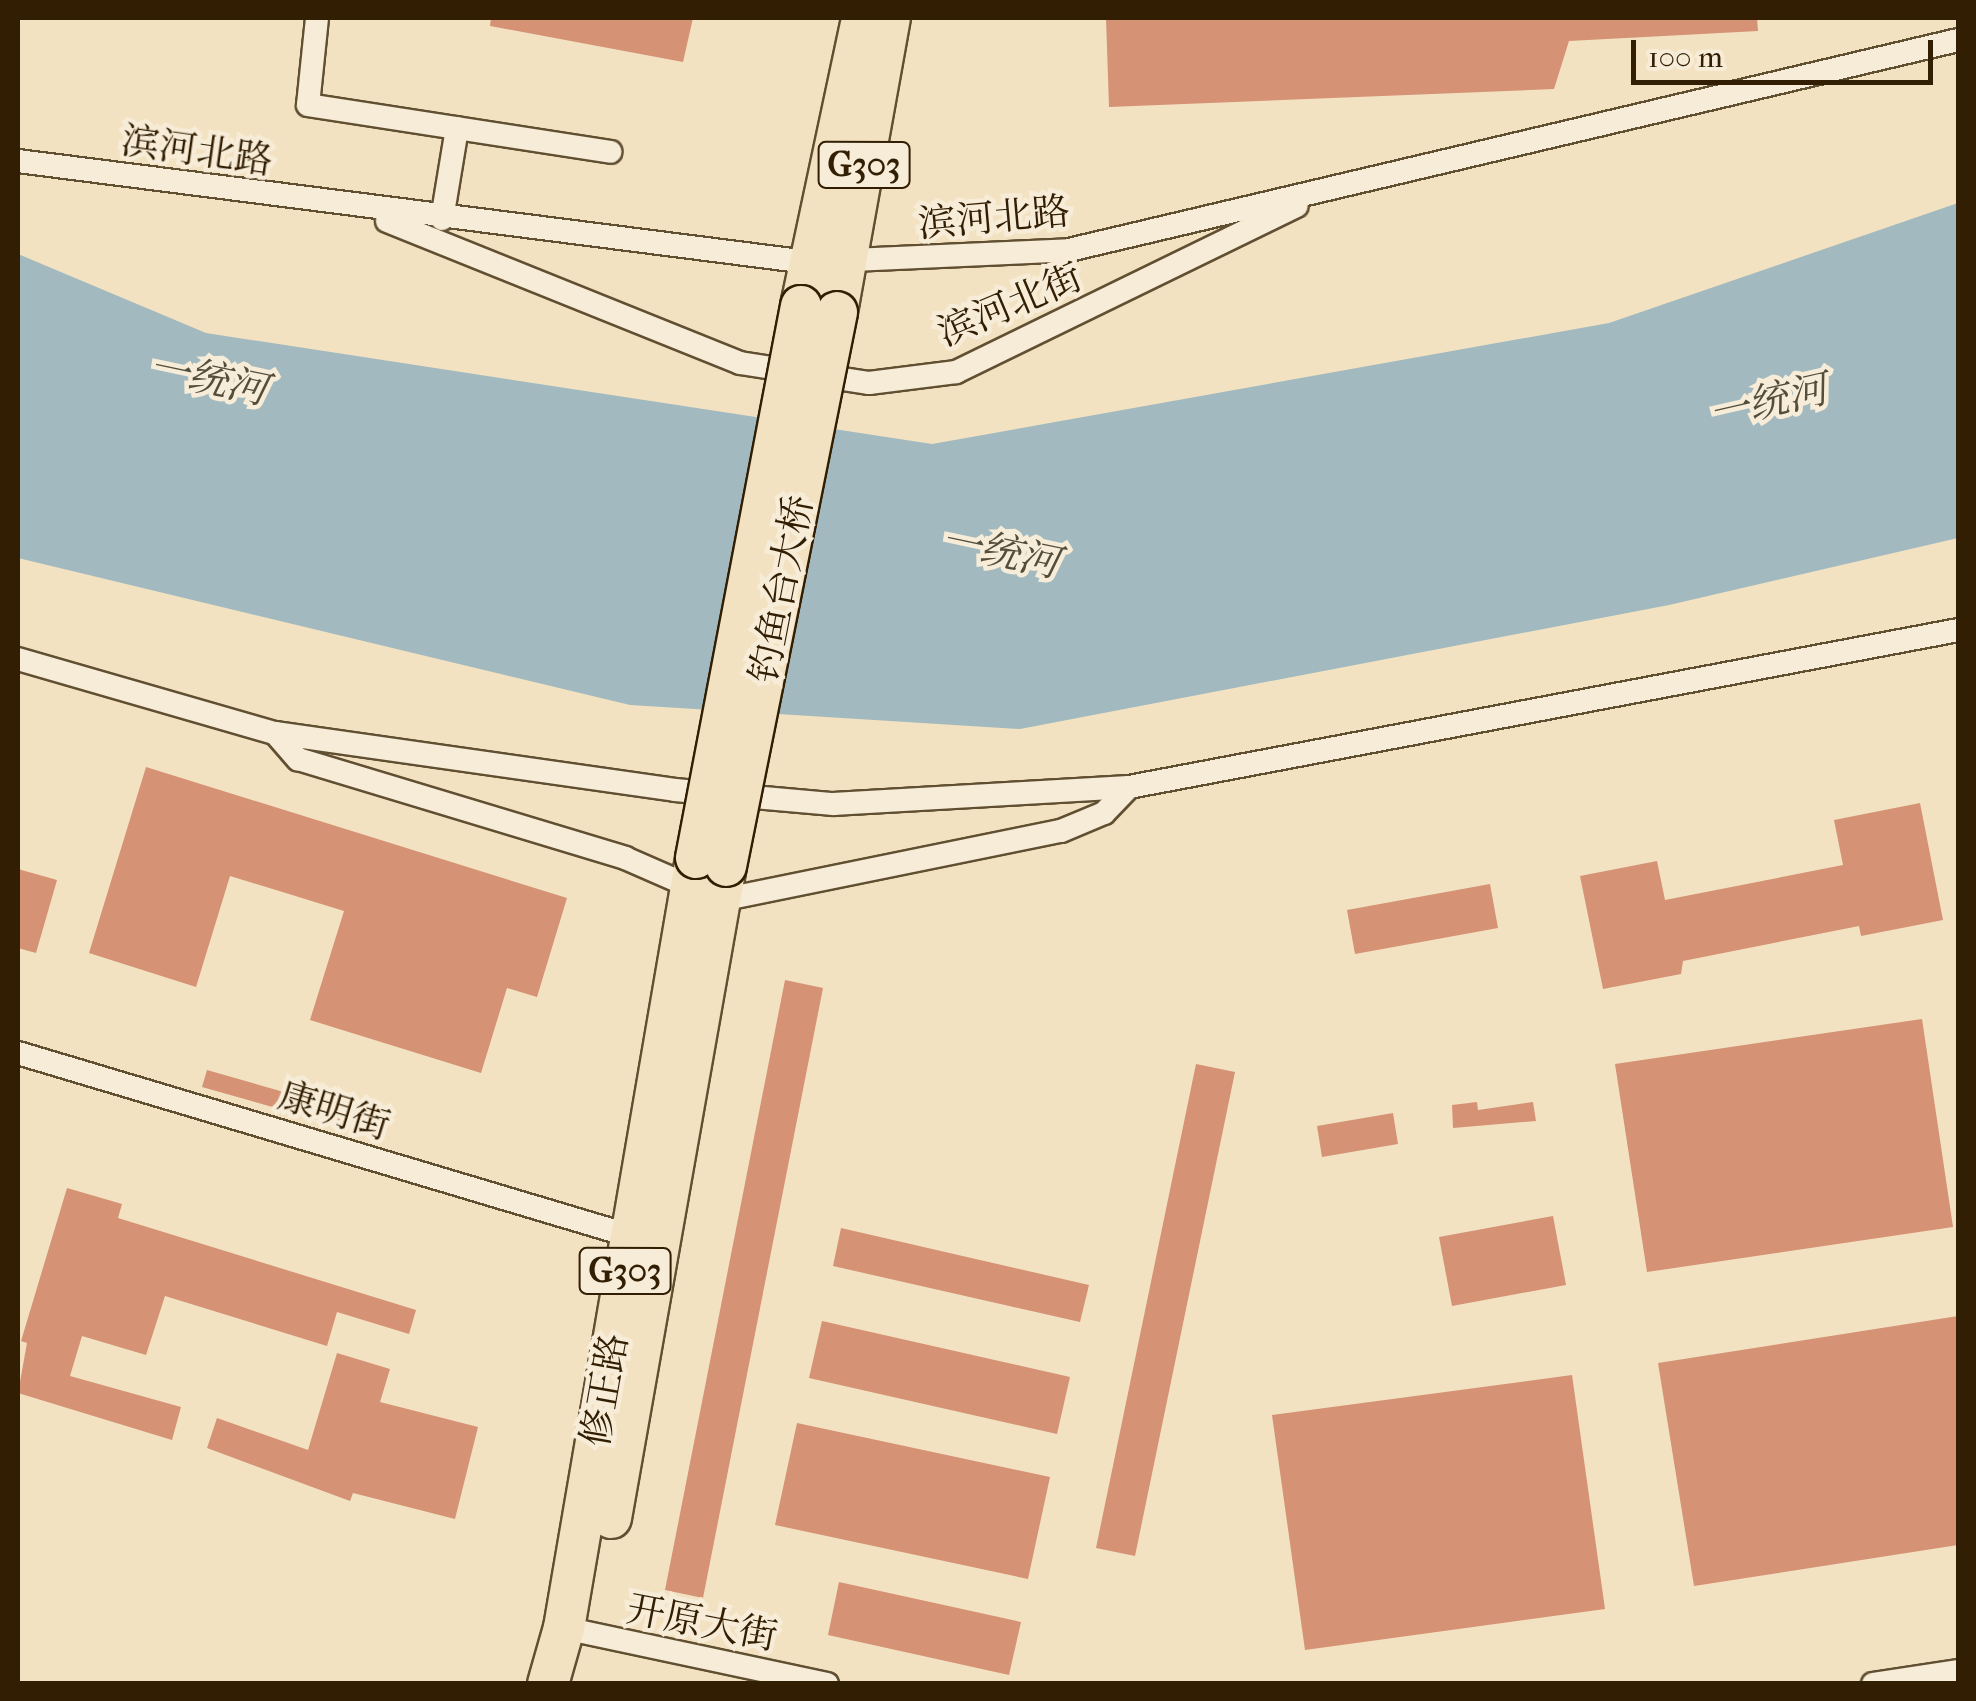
<!DOCTYPE html>
<meta charset="utf-8">
<style>
body{margin:0}
#map{position:relative;width:1976px;height:1701px;overflow:hidden;background:#f2e2c1;font-family:"IM FELL French Canon","Noto Serif SC",serif}
div>[style]{position:absolute}
[style*='--x']{left:calc(var(--x)*1px);top:calc(var(--y)*1px);width:calc(var(--w)*1px);rotate:calc(var(--a)*1deg)}
.water>*{inset:0;background:#a2babf}
.building>*{inset:0;background:#d59275}
.roads{filter:drop-shadow(2px 0 #614f32) drop-shadow(-2px 0 #614f32) drop-shadow(0 2px #614f32) drop-shadow(0 -2px #614f32)}
.minor>*{height:22px;margin:-11px;padding:0 11px;transform-origin:11px;border-radius:11px;background:#f7ecd7}
.trunk>*{height:40px;margin:-20px;padding:0 20px;transform-origin:20px;border-radius:20px;background:#f2e2c1}
.bridges{filter:drop-shadow(2px 0 #311e03) drop-shadow(-2px 0 #311e03) drop-shadow(0 2px #311e03) drop-shadow(0 -2px #311e03)}
.trunk-bridge>*{height:40px;margin:-20px;padding:0 20px;transform-origin:20px;border-radius:20px;background:#f2e2c1}
span{translate:-50% -50%;white-space:nowrap;text-align:center;line-height:1.15;-webkit-text-stroke:9px #f7ecd7;paint-order:stroke}
.shield-label span{padding:2px 8px;background:#f7ecd7;border:2px solid;border-radius:8px;-webkit-text-stroke-width:0}
.shield-label{font-size:35px;color:#311e03;font-weight:700}
.street-label{font-size:38px;color:#311e03}
.water-label{font-size:40px;color:#534d3b;font-style:italic}
.frame{position:absolute;inset:0;border:20px solid #311e03;pointer-events:none}
.scale{position:absolute;left:1631px;top:40px;width:302px;height:45px;box-sizing:border-box;border:5px solid #311e03;border-top:0;padding-left:12px;font-size:30px;line-height:35px;white-space:nowrap;color:#311e03;-webkit-text-stroke:8px #f7ecd7;paint-order:stroke}
</style>
<div id="map">
<div class="water">
<div style="clip-path:polygon(1958px 203px,1958px 538px,1669px 605px,1020px 729px,630px 705px,18px 558px,18px 254px,206px 333px,932px 444px,1609px 323px)"></div>
</div>
<div class="building">
<div style="clip-path:polygon(491px 18px,693px 18px,683px 62px,490px 26px)"></div>
<div style="clip-path:polygon(1106px 18px,1757px 18px,1758px 31px,1569px 41px,1554px 89px,1109px 107px)"></div>
<div style="clip-path:polygon(146px 767px,567px 898px,537px 997px,507px 988px,481px 1073px,310px 1020px,344px 911px,230px 876px,196px 987px,89px 953px)"></div>
<div style="clip-path:polygon(1920px 803px,1943px 920px,1861px 936px,1859px 926px,1683px 961px,1681px 974px,1603px 989px,1580px 876px,1657px 861px,1665px 900px,1843px 865px,1834px 820px)"></div>
<div style="clip-path:polygon(18px 869px,57px 880px,36px 953px,18px 948px)"></div>
<div style="clip-path:polygon(1490px 884px,1498px 928px,1355px 954px,1347px 910px)"></div>
<div style="clip-path:polygon(785px 980px,823px 988px,703px 1598px,665px 1590px)"></div>
<div style="clip-path:polygon(1922px 1019px,1953px 1227px,1647px 1272px,1615px 1064px)"></div>
<div style="clip-path:polygon(1196px 1064px,1235px 1072px,1135px 1556px,1096px 1548px)"></div>
<div style="clip-path:polygon(207px 1070px,343px 1109px,339px 1126px,202px 1087px)"></div>
<div style="clip-path:polygon(1477px 1102px,1478px 1110px,1533px 1102px,1536px 1121px,1453px 1128px,1452px 1105px)"></div>
<div style="clip-path:polygon(1393px 1113px,1398px 1144px,1322px 1157px,1317px 1126px)"></div>
<div style="clip-path:polygon(67px 1188px,122px 1204px,118px 1218px,416px 1310px,409px 1334px,337px 1312px,327px 1346px,165px 1296px,146px 1355px,82px 1336px,70px 1376px,181px 1407px,172px 1440px,18px 1393px,27px 1343px,21px 1341px)"></div>
<div style="clip-path:polygon(1553px 1216px,1566px 1285px,1452px 1306px,1439px 1237px)"></div>
<div style="clip-path:polygon(841px 1228px,1089px 1285px,1080px 1322px,833px 1266px)"></div>
<div style="clip-path:polygon(1958px 1316px,1958px 1545px,1694px 1586px,1658px 1363px)"></div>
<div style="clip-path:polygon(822px 1321px,1070px 1377px,1057px 1434px,809px 1378px)"></div>
<div style="clip-path:polygon(337px 1353px,390px 1369px,380px 1402px,478px 1427px,455px 1519px,353px 1493px,350px 1501px,207px 1448px,217px 1418px,308px 1450px)"></div>
<div style="clip-path:polygon(1572px 1375px,1605px 1609px,1305px 1650px,1272px 1415px)"></div>
<div style="clip-path:polygon(797px 1423px,1050px 1477px,1028px 1579px,775px 1525px)"></div>
<div style="clip-path:polygon(839px 1582px,1021px 1622px,1009px 1675px,828px 1635px)"></div>
</div>
<div class="roads">
<div class="minor">
<div style="--x:317;--y:18;--w:87;--a:95.9"></div>
<div style="--x:308;--y:105;--w:306;--a:8.8"></div>
<div style="--x:18;--y:161;--w:796;--a:7.29"></div>
<div style="--x:808;--y:262;--w:261;--a:-2.6"></div>
<div style="--x:1069;--y:250;--w:913;--a:-13.29"></div>
<div style="--x:442;--y:219;--w:92;--a:-80.6"></div>
<div style="--x:387;--y:221;--w:380;--a:21.9"></div>
<div style="--x:740;--y:363;--w:131;--a:8.8"></div>
<div style="--x:869;--y:383;--w:88;--a:-7.2"></div>
<div style="--x:956;--y:372;--w:379;--a:-26"></div>
<div style="--x:18;--y:659;--w:267;--a:16.1"></div>
<div style="--x:275;--y:733;--w:404;--a:8.1"></div>
<div style="--x:675;--y:790;--w:159;--a:5.1"></div>
<div style="--x:833;--y:804;--w:296;--a:-3.3"></div>
<div style="--x:275;--y:733;--w:35;--a:49"></div>
<div style="--x:298;--y:759;--w:342;--a:16.8"></div>
<div style="--x:625;--y:858;--w:105;--a:23.6"></div>
<div style="--x:721;--y:900;--w:347;--a:-11.5"></div>
<div style="--x:1061;--y:831;--w:47;--a:-22.7"></div>
<div style="--x:1104;--y:813;--w:36;--a:-46"></div>
<div style="--x:1129;--y:787;--w:844;--a:-10.72"></div>
<div style="--x:18;--y:1053;--w:640;--a:16.62"></div>
<div style="--x:564;--y:1628;--w:269;--a:12"></div>
<div style="--x:1873;--y:1684;--w:86;--a:-8.7"></div>
</div>
<div class="trunk">
<div style="--x:801;--y:306;--w:294;--a:-78"></div>
<div style="--x:837;--y:312;--w:299;--a:-79.8"></div>
<div style="--x:611;--y:1518;--w:662;--a:-80"></div>
<div style="--x:548;--y:1684;--w:58;--a:-74.1"></div>
<div style="--x:564;--y:1628;--w:781;--a:-80.27"></div>
</div>
</div>
<div class="bridges">
<div class="trunk-bridge">
<div style="--x:696;--y:858;--w:562;--a:-79.23"></div>
<div style="--x:726;--y:866;--w:565;--a:-78.67"></div>
</div>
</div>
<div class="shield-label">
<span style="left:864px;top:165px">G303</span>
<span style="left:625px;top:1271px">G303</span>
</div>
<div class="street-label">
<span style="left:197px;top:151px;rotate:8deg">滨河北路</span>
<span style="left:994px;top:218px;rotate:-5deg">滨河北路</span>
<span style="left:1010px;top:305px;rotate:-23deg">滨河北街</span>
<span style="left:782px;top:589px;rotate:-79deg">钓鱼台大桥</span>
<span style="left:334px;top:1111px;rotate:17deg">康明街</span>
<span style="left:605px;top:1390px;rotate:-80deg">修正路</span>
<span style="left:702px;top:1623px;rotate:11deg">开原大街</span>
</div>
<div class="water-label">
<span style="left:208px;top:379px;rotate:12deg">一统河</span>
<span style="left:1768px;top:402px;rotate:-13deg">一统河</span>
<span style="left:1000px;top:552px;rotate:12deg">一统河</span>
</div>
<div class="frame"></div>
<div class="scale">100 m</div>
</div>
